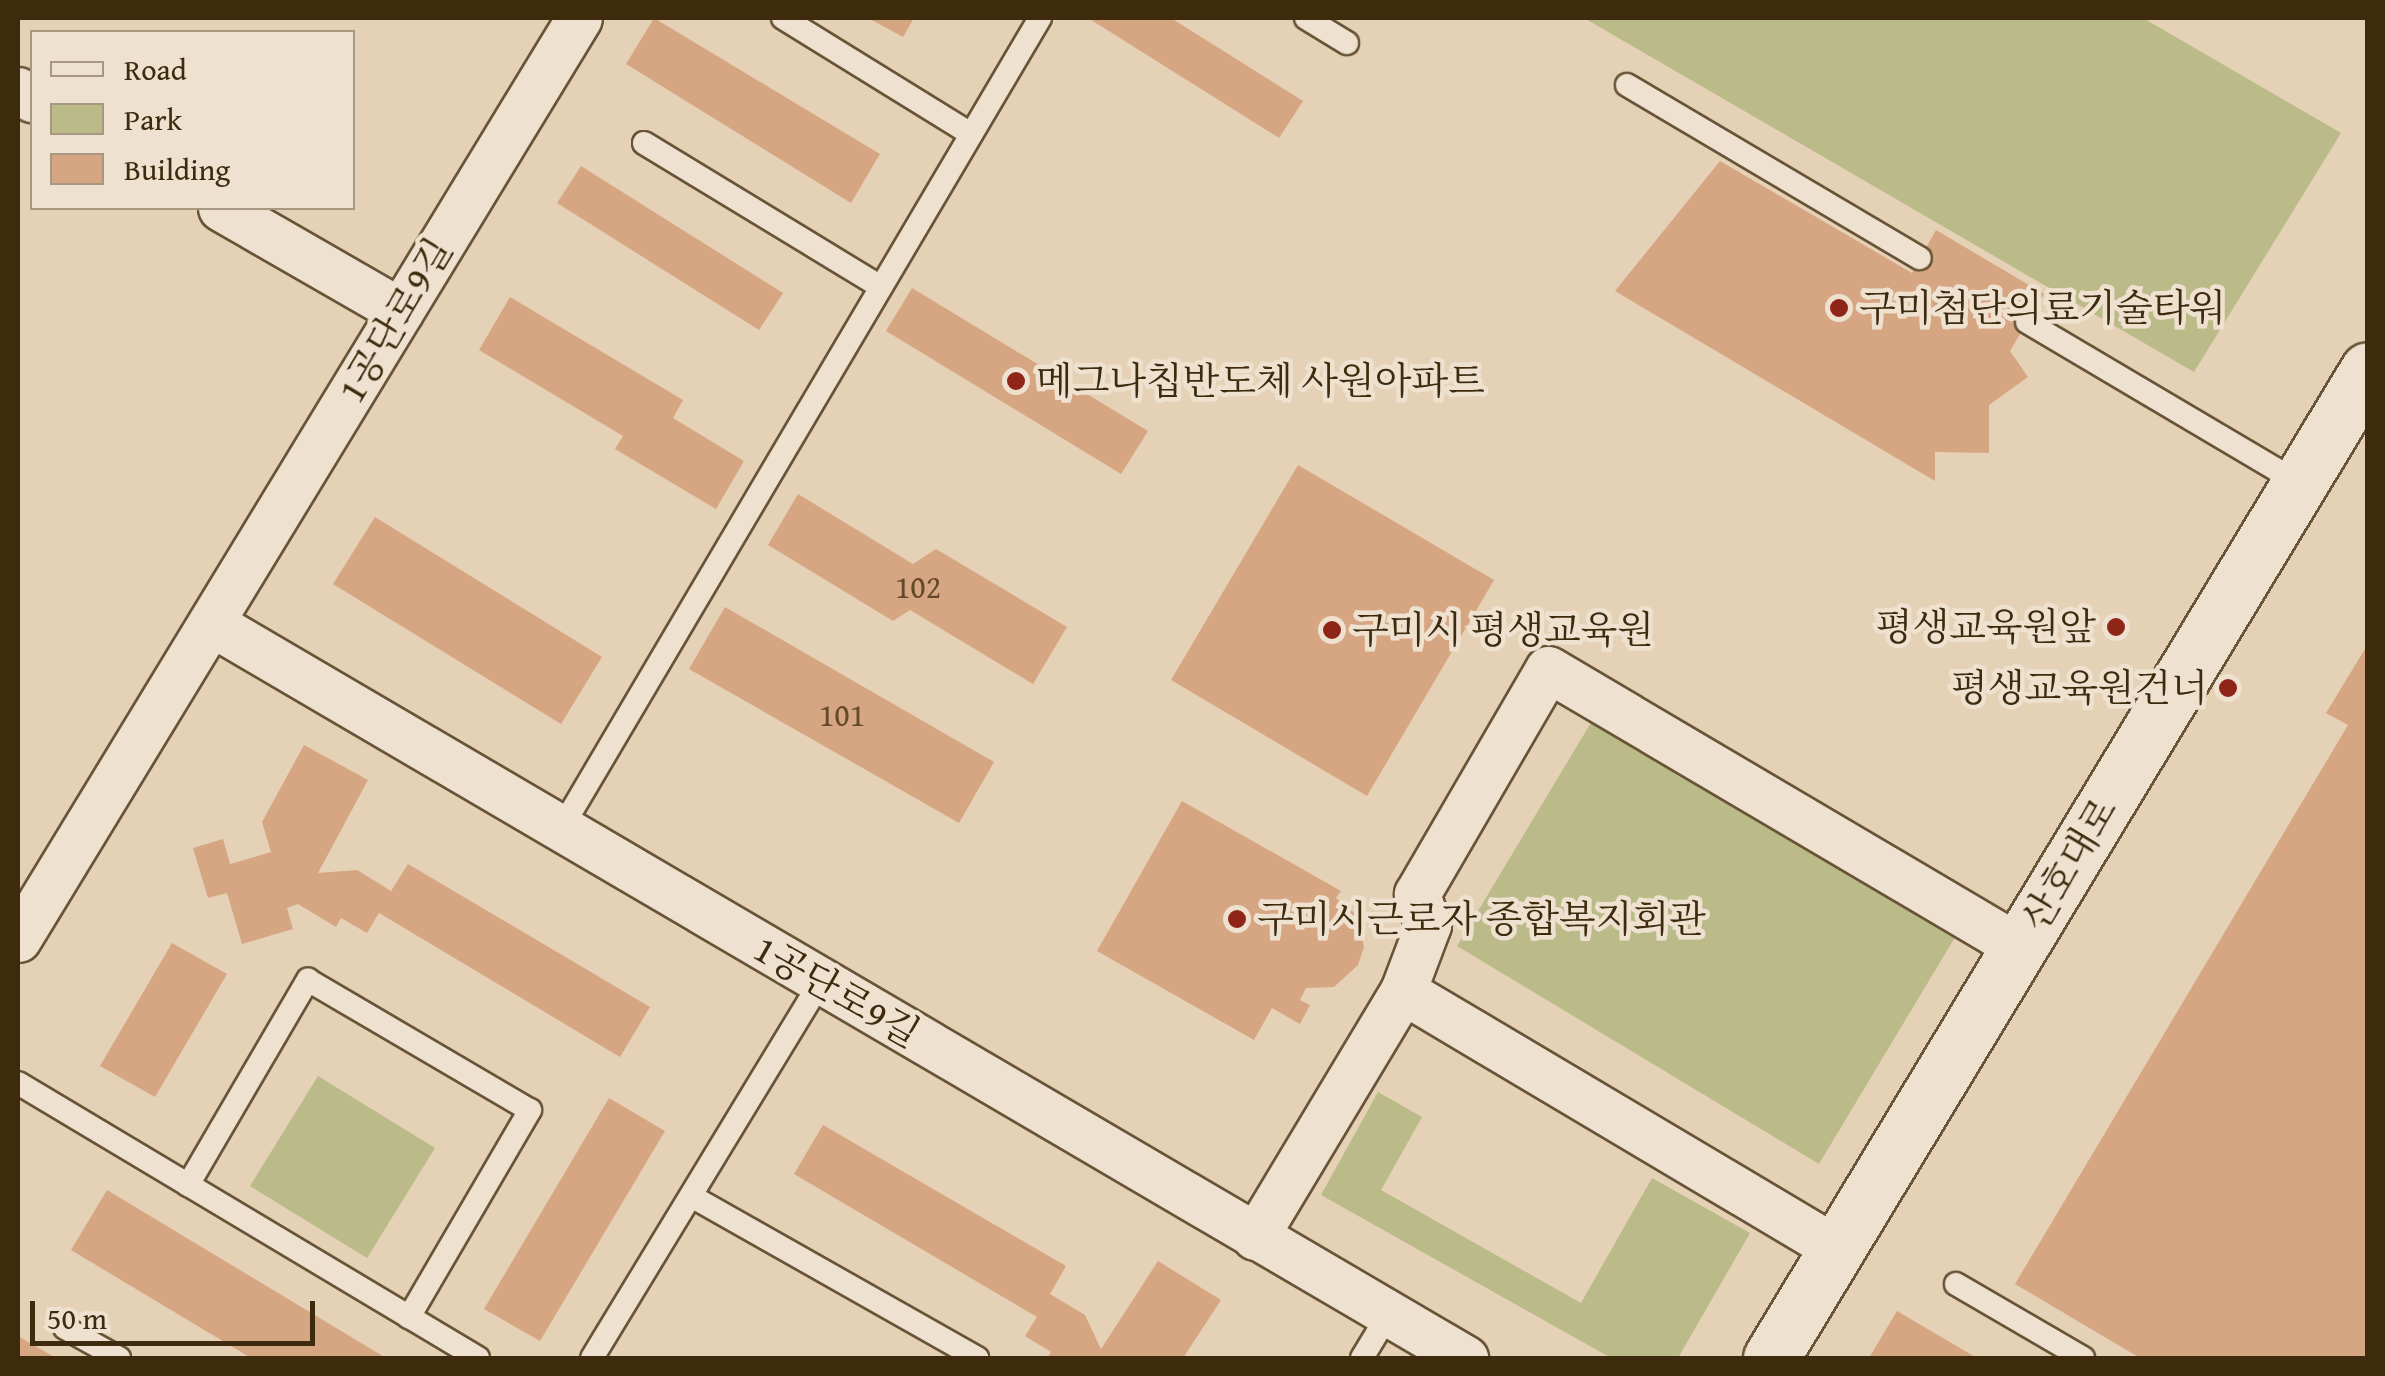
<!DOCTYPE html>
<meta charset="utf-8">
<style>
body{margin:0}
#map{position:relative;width:2385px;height:1376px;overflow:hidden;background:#e5d1b6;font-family:"Gentium Book Plus","Noto Serif KR",serif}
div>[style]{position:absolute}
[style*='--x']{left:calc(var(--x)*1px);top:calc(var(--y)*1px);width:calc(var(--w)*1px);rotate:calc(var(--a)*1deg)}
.green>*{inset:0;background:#bbba89}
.building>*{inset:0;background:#d6a683}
.roads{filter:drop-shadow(2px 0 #685437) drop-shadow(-2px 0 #685437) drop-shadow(0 2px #685437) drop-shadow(0 -2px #685437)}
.lane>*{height:22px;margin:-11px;padding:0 11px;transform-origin:11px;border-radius:11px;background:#eee1d0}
.street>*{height:45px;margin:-22.5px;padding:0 22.5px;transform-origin:22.5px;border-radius:22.5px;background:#eee1d0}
.secondary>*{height:55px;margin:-27.5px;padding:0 27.5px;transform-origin:27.5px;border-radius:27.5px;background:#eee1d0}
.dots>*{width:28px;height:28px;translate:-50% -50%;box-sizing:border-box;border:5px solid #eee1d0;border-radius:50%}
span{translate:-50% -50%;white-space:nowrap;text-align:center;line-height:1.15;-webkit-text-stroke:9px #eee1d0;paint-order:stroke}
.number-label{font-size:32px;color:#64492a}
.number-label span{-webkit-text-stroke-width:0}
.poi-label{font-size:38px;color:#3e2a0d}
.left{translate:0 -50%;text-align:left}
.right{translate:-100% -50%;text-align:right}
.street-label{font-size:38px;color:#3e2a0d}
.frame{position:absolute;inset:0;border:20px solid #3e2a0d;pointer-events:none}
.legend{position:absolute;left:30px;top:30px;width:325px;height:180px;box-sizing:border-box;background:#eee1d0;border:2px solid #a89882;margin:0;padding:12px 18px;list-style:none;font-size:30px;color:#3e2a0d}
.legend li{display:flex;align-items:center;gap:20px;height:50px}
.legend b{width:50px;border:2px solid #a89882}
.scale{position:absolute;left:30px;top:1301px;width:285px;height:45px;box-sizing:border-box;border:5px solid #3e2a0d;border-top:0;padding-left:12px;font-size:30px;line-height:35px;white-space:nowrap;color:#3e2a0d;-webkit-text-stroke:8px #eee1d0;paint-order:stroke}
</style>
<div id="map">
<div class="green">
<div style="clip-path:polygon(1584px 18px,2143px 18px,2341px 133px,2194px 372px)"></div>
<div style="clip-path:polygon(1595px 716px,1957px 934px,1819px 1164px,1457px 946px)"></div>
<div style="clip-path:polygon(318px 1076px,435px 1148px,367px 1258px,250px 1186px)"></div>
<div style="clip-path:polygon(1378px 1092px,1422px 1117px,1381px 1190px,1581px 1303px,1652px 1178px,1750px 1233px,1678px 1358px,1611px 1358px,1321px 1195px)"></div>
</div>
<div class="building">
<div style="clip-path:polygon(654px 18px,880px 154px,851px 203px,626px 64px)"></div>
<div style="clip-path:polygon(868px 18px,914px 18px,903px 37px)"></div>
<div style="clip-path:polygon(1088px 18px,1171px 18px,1303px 101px,1279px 138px)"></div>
<div style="clip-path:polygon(1720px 161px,1912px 273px,1936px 230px,2044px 294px,2010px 351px,2028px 377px,1989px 405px,1989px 453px,1935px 452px,1935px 481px,1615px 291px)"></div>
<div style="clip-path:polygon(581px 166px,783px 293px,759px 330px,557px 203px)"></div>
<div style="clip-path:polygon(912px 288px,1148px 431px,1121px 474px,886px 331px)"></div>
<div style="clip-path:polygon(510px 297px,683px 400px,673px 418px,744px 461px,716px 509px,615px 449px,623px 436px,479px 350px)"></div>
<div style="clip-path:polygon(1298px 465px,1494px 580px,1367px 796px,1171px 680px)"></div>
<div style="clip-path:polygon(798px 494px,913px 564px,936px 549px,1067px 627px,1033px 684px,910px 610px,893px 621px,768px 545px)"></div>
<div style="clip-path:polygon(375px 517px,602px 657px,561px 724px,333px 584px)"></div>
<div style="clip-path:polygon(725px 607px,994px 762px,959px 823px,689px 669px)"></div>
<div style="clip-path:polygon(2368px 644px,2368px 1358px,2140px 1358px,2015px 1284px,2348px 725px,2326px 713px)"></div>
<div style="clip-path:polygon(304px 745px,368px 780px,318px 873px,357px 870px,391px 891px,408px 864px,650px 1007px,620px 1057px,379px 913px,367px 933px,341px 918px,336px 927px,298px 904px,287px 908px,293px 929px,242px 944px,227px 893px,208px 898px,193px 848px,223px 839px,230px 864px,271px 852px,262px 822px)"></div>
<div style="clip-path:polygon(1182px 801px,1341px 891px,1336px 898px,1357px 915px,1364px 947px,1358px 965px,1334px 987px,1306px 988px,1300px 1000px,1310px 1005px,1300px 1024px,1272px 1008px,1254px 1040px,1097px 951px)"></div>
<div style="clip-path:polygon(172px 943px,227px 974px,155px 1097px,100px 1066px)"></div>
<div style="clip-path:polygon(609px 1098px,665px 1131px,540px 1341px,484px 1309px)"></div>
<div style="clip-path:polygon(823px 1125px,1066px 1266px,1050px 1294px,1085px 1315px,1101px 1349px,1158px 1261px,1221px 1300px,1183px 1358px,1047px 1358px,1051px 1352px,1025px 1336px,1037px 1317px,794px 1174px)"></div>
<div style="clip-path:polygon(107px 1190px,386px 1358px,251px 1358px,71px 1250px)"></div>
<div style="clip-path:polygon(1897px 1311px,1977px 1358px,1869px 1358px)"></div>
<div style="clip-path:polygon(18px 1336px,56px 1358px,18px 1358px)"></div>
</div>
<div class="roads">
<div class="lane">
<div style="--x:783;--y:18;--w:221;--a:31.7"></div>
<div style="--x:1306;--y:18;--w:48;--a:31.4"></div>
<div style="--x:1627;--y:85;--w:340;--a:30.6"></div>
<div style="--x:644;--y:143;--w:277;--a:31.3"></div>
<div style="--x:2027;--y:322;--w:316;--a:30.6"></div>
<div style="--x:561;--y:829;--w:942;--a:-59.43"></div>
<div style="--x:18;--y:1083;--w:536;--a:30.87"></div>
<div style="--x:188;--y:1185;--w:238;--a:-59.7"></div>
<div style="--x:308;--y:980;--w:257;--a:30.4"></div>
<div style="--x:530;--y:1110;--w:240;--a:120.3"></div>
<div style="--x:691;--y:1196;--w:329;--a:29.5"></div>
<div style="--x:1956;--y:1284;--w:147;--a:30.2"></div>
<div style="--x:65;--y:1328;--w:62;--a:29.1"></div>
<div style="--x:592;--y:1358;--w:440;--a:-58.7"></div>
<div style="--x:1362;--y:1358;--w:50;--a:-58.8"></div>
</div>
<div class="street">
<div style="--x:18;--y:90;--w:17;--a:33"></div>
<div style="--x:221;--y:208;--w:207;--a:29.9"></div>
<div style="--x:211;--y:623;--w:1454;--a:30.38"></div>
<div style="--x:18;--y:939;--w:1078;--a:-58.65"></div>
<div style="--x:1403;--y:991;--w:505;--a:30.73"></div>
<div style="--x:1255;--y:1237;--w:287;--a:-59"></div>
<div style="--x:1403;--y:991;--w:71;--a:-69.3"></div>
<div style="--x:1428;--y:925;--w:33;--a:-110"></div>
<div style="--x:1417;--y:894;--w:260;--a:-59.8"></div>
<div style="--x:1548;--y:669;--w:547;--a:30.55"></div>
</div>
<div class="secondary">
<div style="--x:1771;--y:1358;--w:1154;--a:-58.86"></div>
</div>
</div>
<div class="dots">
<div style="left:1839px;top:308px;background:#8f2418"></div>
<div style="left:1016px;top:381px;background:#8f2418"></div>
<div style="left:2116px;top:627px;background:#8f2418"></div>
<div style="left:1332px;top:630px;background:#8f2418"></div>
<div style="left:2228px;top:688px;background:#8f2418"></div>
<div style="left:1237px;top:919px;background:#8f2418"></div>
</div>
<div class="number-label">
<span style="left:918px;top:587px">102</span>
<span style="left:842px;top:715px">101</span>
</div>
<div class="poi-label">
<span class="left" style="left:1859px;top:308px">구미첨단의료기술타워</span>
<span class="left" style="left:1036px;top:381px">메그나칩반도체 사원아파트</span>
<span class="right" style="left:2096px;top:627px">평생교육원앞</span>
<span class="left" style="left:1352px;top:630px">구미시 평생교육원</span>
<span class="right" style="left:2208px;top:688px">평생교육원건너</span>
<span class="left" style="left:1257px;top:919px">구미시근로자 종합복지회관</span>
</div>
<div class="street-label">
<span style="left:395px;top:320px;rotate:-59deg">1공단로9길</span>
<span style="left:2069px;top:864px;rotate:-59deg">산호대로</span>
<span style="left:837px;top:991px;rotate:30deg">1공단로9길</span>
</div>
<div class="frame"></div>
<ul class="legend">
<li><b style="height:12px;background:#eee1d0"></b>Road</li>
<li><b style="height:28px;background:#bbba89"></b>Park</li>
<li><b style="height:28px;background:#d6a683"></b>Building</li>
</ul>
<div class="scale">50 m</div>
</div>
